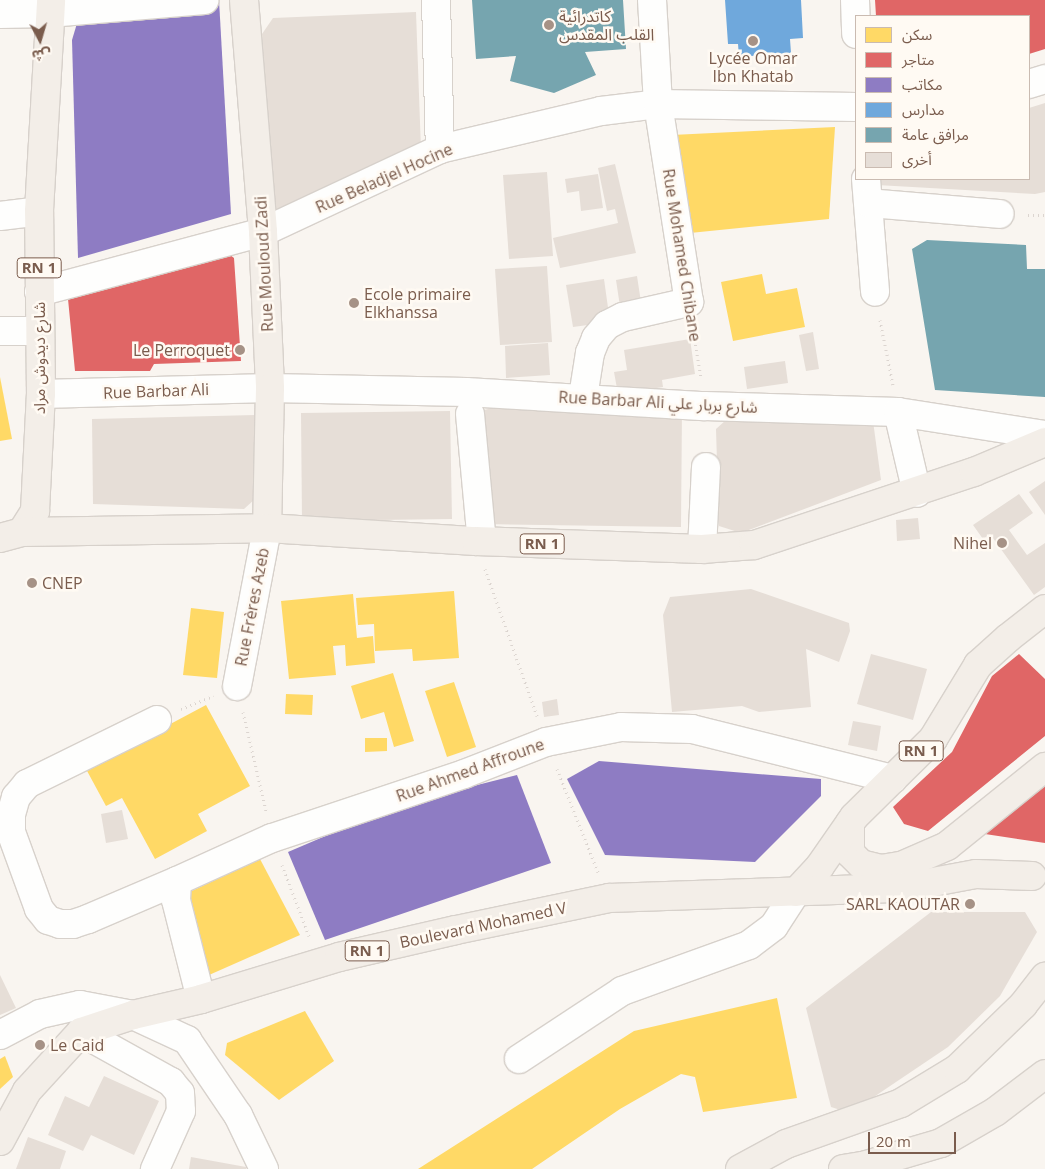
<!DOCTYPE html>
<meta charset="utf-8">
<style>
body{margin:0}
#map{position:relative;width:1045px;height:1169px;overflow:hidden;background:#f9f5f0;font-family:"Open Sans","Noto Sans Arabic",sans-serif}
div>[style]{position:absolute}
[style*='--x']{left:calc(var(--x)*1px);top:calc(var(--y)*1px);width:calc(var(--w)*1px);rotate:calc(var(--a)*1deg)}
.homes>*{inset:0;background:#ffd966}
.shops>*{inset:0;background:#e06666}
.offices>*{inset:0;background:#8e7cc3}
.schools>*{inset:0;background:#6fa8dc}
.public>*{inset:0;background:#76a5af}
.building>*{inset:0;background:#e6ded7}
.path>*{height:3px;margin-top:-1.5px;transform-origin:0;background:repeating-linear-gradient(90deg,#dcd5d0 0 1px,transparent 0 5px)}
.roads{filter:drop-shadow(1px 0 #d7d1cb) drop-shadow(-1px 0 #d7d1cb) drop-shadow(0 1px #d7d1cb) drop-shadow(0 -1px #d7d1cb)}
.minor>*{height:28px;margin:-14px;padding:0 14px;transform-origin:14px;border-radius:14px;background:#fefefd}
.major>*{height:28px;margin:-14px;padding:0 14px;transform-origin:14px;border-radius:14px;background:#f3eee8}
.dots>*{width:14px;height:14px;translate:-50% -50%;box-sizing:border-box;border:2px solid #fffaf3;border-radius:50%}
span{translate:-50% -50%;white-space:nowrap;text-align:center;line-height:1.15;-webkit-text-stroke:5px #fffaf3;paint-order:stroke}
.shield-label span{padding:1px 4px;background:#fffaf3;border:1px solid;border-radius:4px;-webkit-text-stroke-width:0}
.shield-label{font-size:15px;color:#7a5c4d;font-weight:700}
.poi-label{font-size:16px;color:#7a5c4d}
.left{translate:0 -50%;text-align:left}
.right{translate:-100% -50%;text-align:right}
.street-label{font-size:16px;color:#7a5c4d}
.legend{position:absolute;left:855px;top:15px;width:175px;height:165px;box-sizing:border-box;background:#fffaf3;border:1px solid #cabbb1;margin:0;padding:6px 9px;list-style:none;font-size:15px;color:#7a5c4d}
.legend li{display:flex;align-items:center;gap:10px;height:25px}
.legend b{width:25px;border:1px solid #cabbb1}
.north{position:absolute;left:15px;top:15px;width:50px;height:50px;-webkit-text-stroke:4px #fffaf3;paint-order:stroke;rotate:174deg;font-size:14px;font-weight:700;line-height:20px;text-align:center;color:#7a5c4d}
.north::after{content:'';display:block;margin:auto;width:18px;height:22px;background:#7a5c4d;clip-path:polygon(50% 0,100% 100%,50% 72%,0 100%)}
.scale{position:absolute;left:868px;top:1132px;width:88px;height:22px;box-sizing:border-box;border:2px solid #7a5c4d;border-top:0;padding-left:6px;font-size:15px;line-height:18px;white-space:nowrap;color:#7a5c4d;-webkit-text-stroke:4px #fffaf3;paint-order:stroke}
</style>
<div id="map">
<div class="homes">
<div style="clip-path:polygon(835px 127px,829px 219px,690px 233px,672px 135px)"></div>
<div style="clip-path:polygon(762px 274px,766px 294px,797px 288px,805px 327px,733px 341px,721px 282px)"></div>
<div style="clip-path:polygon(0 377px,12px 439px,0 441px)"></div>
<div style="clip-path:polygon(454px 591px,459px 658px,413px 661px,412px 649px,375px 651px,374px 624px,358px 625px,356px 598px)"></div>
<div style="clip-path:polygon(353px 594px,357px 638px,373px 636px,375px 663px,346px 666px,345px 645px,333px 646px,336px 675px,289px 679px,281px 601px)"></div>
<div style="clip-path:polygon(191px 608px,224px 612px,217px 678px,183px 675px)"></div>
<div style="clip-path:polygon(393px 673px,414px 741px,394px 747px,384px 712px,361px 719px,351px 686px)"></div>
<div style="clip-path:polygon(454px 682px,476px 747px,447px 757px,425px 691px)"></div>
<div style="clip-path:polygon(286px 694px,313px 695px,312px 715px,285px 714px)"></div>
<div style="clip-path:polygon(206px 705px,250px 786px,198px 814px,207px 831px,155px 859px,122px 798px,106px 806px,86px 769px)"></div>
<div style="clip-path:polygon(365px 738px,387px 738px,387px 751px,365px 752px)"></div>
<div style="clip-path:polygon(260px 859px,300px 935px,200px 979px,181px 896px)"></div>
<div style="clip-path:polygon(777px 998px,797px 1098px,703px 1112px,695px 1077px,681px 1074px,620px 1109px,532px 1169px,418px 1169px,634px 1031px)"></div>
<div style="clip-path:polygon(305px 1011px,334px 1061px,279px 1100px,225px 1055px,227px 1043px)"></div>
<div style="clip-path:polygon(5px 1056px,13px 1077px,0 1089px,0 1059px)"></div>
</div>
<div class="shops">
<div style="clip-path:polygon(875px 0,1045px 0,1045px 49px,1029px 54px,1029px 16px,876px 16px)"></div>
<div style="clip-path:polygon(226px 252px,234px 258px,241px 361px,154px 364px,150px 371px,75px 371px,68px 299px,152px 262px)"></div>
<div style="clip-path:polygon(1019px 654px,1045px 679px,1045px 736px,928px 831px,904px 824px,893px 807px,952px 752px,992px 676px)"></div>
<div style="clip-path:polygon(1045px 783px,1045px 843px,985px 834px)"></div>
</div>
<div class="offices">
<div style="clip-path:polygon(204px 0,219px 0,231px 214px,78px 258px,72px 40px,81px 10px)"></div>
<div style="clip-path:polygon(599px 761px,821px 779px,821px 796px,755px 862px,605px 855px,567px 779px)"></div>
<div style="clip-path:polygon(517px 775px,551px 863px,325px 940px,288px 852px,398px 805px)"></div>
</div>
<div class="schools">
<div style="clip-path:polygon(725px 0,801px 0,803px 38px,790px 39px,791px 53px,739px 57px,738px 44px,728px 44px)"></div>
</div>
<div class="public">
<div style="clip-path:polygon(472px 0,623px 0,626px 49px,585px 52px,596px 75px,554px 93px,510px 81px,516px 56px,476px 59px)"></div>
<div style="clip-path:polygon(927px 240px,1026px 245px,1027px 269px,1045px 269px,1045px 397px,935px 390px,912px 249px)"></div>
</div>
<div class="building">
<div style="clip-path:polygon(416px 12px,421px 150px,275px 221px,262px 34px,273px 18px)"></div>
<div style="clip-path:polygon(1045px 103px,1045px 192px,1035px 194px,877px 185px,876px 179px,1029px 179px,1029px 108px)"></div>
<div style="clip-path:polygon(615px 164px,636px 253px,560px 268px,553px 238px,618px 223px,615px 209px,607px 211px,598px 168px)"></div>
<div style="clip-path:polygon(547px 172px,553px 256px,509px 259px,503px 175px)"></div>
<div style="clip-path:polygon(598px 174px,603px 208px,581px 211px,579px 191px,567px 193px,565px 179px)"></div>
<div style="clip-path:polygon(547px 266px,552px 342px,500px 345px,495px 269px)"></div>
<div style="clip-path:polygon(637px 276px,642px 309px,621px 313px,616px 280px)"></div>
<div style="clip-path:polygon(604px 279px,610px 322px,573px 327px,566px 285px)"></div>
<div style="clip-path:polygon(813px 332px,819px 369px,806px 371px,799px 335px)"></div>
<div style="clip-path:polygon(690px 339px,695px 374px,662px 380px,663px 387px,618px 394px,614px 372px,627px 370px,624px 350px)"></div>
<div style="clip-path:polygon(548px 343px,550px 375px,506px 378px,505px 346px)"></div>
<div style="clip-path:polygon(785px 361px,788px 383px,747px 389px,744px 367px)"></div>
<div style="clip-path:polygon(492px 408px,682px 410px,681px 527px,483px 524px,484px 410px)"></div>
<div style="clip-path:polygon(450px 411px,452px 519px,302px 521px,301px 413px)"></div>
<div style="clip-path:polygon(255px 415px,255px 499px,244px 509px,93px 504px,92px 419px)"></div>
<div style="clip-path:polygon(726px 420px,873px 421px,881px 480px,741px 533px,719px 526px,716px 429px)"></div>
<div style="clip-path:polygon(1045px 481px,1045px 515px,1029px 492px)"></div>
<div style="clip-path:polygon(1019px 494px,1033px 513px,1009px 530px,1027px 555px,1045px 543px,1045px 587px,1034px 595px,990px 534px,983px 539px,973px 525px)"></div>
<div style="clip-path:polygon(918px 518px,920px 539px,897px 541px,896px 520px)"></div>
<div style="clip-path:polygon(751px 589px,849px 623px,850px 631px,839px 662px,806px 649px,811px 707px,759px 712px,742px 706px,672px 712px,663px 615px,670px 597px)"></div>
<div style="clip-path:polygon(871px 654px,927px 669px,913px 720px,857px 704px)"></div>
<div style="clip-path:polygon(557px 699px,559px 715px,544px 717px,542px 702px)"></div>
<div style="clip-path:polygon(853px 721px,881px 726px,877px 751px,848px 745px)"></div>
<div style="clip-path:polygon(122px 810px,128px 839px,106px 843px,101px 814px)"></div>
<div style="clip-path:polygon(931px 912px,1025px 912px,1037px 932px,1000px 996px,948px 1047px,850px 1113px,831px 1107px,806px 1008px)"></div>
<div style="clip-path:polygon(0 975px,16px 1008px,0 1015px)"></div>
<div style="clip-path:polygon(104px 1076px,159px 1101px,134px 1155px,91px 1135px,83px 1151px,48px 1135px,65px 1096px,89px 1107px)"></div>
<div style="clip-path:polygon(28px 1137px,66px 1151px,60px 1169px,16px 1169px)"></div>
<div style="clip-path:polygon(191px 1157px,246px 1167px,246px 1169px,189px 1169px)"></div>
</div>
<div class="path">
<div style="--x:1028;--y:215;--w:17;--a:0"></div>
<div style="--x:880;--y:320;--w:66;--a:78.7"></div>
<div style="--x:693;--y:330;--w:49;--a:80.5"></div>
<div style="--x:485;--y:569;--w:156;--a:70.5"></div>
<div style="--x:181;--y:709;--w:35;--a:-22"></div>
<div style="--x:243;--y:712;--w:102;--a:76.9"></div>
<div style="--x:557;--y:769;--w:111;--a:68.3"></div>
<div style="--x:282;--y:865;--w:76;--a:69.2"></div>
</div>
<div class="roads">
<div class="minor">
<div style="--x:436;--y:0;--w:149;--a:88.5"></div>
<div style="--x:855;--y:0;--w:34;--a:88"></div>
<div style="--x:0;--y:14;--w:49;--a:-1.2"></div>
<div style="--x:49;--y:13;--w:156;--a:-4.8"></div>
<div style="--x:1029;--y:84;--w:17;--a:-17"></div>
<div style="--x:866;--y:179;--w:113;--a:85.4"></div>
<div style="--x:869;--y:203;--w:131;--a:4.8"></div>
<div style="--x:0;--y:216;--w:39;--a:-7"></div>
<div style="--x:39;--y:292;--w:232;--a:-15"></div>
<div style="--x:263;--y:232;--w:195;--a:-25.1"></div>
<div style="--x:440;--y:149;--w:165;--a:-13.3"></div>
<div style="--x:601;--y:111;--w:57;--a:-7"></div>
<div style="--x:658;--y:104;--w:198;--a:0.9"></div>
<div style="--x:0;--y:331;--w:40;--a:0"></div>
<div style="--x:41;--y:394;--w:229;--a:-1.5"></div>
<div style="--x:270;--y:388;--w:196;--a:1.2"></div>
<div style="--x:466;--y:392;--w:239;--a:3.4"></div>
<div style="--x:705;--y:406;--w:193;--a:1.8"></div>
<div style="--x:898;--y:412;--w:149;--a:8.9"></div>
<div style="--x:583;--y:397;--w:45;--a:-81"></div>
<div style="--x:590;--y:353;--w:16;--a:-68"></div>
<div style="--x:596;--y:338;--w:17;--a:-50"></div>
<div style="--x:607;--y:325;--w:18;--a:-27"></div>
<div style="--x:623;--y:317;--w:68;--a:-12.8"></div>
<div style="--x:689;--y:302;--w:200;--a:-98.9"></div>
<div style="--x:658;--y:104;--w:104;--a:-93.3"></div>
<div style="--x:898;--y:412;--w:83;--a:76.8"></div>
<div style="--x:470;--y:414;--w:119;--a:84.7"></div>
<div style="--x:481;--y:532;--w:10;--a:119"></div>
<div style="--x:702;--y:549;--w:82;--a:-87.2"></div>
<div style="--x:237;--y:686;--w:161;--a:-79.2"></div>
<div style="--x:157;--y:720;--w:145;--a:153.8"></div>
<div style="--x:27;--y:784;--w:17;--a:130"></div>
<div style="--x:16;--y:797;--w:18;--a:106"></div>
<div style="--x:11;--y:814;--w:18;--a:90"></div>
<div style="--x:11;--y:832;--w:82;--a:70"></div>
<div style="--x:39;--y:909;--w:14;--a:51"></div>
<div style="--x:48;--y:920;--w:13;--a:18"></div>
<div style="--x:60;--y:924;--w:13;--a:0"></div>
<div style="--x:73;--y:924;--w:16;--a:-18"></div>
<div style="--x:88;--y:919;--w:97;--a:-23.1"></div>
<div style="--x:201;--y:999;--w:102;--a:-104.2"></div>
<div style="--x:176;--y:900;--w:19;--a:-87"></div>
<div style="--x:177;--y:881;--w:104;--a:-24.4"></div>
<div style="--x:272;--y:838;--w:202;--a:-18.4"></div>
<div style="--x:464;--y:774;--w:88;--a:-21.3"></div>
<div style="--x:546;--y:742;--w:76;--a:-11.3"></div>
<div style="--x:621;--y:727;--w:71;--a:1.6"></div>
<div style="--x:692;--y:729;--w:207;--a:14"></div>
<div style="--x:81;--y:1032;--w:103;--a:29.1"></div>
<div style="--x:171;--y:1082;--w:14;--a:51"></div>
<div style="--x:180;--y:1093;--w:18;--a:87"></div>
<div style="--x:181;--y:1111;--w:64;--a:114.1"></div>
<div style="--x:0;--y:1035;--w:45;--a:-27.7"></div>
<div style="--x:40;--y:1014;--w:41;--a:-12.7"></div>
<div style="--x:80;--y:1005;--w:54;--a:10.7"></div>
<div style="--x:133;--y:1015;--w:60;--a:24.8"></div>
<div style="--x:187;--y:1040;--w:91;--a:55.8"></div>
<div style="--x:238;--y:1115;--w:60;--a:64.3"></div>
<div style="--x:519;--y:1059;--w:123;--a:-33.4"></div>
<div style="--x:622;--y:991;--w:135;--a:-19.9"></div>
<div style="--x:749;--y:945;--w:31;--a:-37"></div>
<div style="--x:774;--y:926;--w:40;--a:-57.1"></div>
</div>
<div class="major">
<div style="--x:244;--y:0;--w:233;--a:85.3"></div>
<div style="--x:263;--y:232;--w:156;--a:87.4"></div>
<div style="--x:270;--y:388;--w:140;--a:91.2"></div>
<div style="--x:22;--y:532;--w:25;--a:-58"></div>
<div style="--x:35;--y:511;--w:117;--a:-87.1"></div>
<div style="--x:41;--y:394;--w:183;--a:-90.6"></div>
<div style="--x:39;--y:211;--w:211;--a:-86.7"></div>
<div style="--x:0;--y:538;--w:23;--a:-15"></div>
<div style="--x:22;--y:532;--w:245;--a:-0.9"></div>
<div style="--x:267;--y:528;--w:209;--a:3.6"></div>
<div style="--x:476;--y:541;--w:226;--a:2"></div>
<div style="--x:702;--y:549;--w:52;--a:-4.4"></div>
<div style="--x:754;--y:545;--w:232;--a:-18.4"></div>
<div style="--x:974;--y:472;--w:77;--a:-22.9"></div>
<div style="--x:850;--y:823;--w:30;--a:90"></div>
<div style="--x:850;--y:853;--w:16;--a:45"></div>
<div style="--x:861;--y:864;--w:21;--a:14"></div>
<div style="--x:881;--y:869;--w:20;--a:-9"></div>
<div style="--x:901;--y:866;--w:50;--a:-23.5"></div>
<div style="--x:947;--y:846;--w:126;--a:-38.9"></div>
<div style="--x:796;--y:892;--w:35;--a:-47"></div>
<div style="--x:820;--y:866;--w:60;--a:-55.2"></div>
<div style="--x:854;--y:817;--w:111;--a:-44.6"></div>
<div style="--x:933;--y:739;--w:87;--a:-58.7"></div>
<div style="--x:978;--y:665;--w:40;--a:-42"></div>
<div style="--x:1008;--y:638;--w:47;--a:-38.1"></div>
<div style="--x:0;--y:1141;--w:57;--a:-61.6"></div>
<div style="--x:27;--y:1091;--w:80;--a:-47.5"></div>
<div style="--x:81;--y:1032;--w:55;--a:-18.1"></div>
<div style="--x:133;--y:1015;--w:70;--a:-13.2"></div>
<div style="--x:201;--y:999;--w:144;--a:-16.9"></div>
<div style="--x:339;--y:957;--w:120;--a:-13"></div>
<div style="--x:456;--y:930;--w:156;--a:-11.8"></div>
<div style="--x:609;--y:898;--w:292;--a:-2"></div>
<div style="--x:901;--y:888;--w:76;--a:-10.6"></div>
<div style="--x:976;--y:874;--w:56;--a:2"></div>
<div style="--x:740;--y:1169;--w:52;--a:-28.5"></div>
<div style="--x:786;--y:1144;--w:122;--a:-19.6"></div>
<div style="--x:901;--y:1103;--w:66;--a:-31.3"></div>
<div style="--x:957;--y:1069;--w:92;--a:-44.1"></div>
<div style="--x:1023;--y:1005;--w:36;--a:-52"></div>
<div style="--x:843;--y:1169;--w:20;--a:-9"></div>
<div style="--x:863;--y:1166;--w:81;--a:-16.4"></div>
<div style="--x:941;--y:1143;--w:62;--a:-29.9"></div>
<div style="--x:995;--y:1112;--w:63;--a:-37.2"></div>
</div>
</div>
<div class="dots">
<div style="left:549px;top:25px;background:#a69286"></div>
<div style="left:753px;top:41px;background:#a69286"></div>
<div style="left:354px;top:303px;background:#a69286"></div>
<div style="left:240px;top:350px;background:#a69286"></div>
<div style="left:1002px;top:543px;background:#a69286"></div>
<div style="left:32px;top:583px;background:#a69286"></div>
<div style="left:970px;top:904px;background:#a69286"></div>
<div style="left:40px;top:1045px;background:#a69286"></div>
</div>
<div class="shield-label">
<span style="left:39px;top:268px">RN 1</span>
<span style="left:542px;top:544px">RN 1</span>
<span style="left:921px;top:751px">RN 1</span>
<span style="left:367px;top:951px">RN 1</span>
</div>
<div class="poi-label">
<span class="left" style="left:559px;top:25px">كاتدرائية<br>القلب المقدس</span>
<span style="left:753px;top:67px">Lycée Omar<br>Ibn Khatab</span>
<span class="left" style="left:364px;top:303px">Ecole primaire<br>Elkhanssa</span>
<span class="right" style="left:230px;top:350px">Le Perroquet</span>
<span class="right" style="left:992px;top:543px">Nihel</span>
<span class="left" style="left:42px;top:583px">CNEP</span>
<span class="right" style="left:960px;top:904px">SARL KAOUTAR</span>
<span class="left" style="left:50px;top:1045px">Le Caid</span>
</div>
<div class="street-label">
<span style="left:384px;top:178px;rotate:-24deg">Rue Beladjel Hocine</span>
<span style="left:682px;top:255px;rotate:81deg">Rue Mohamed Chibane</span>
<span style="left:264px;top:264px;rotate:-93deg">Rue Mouloud Zadi</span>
<span style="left:39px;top:358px;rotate:-90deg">شارع ديدوش مراد</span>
<span style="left:156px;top:391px;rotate:-2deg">Rue Barbar Ali</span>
<span style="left:658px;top:402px;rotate:3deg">Rue Barbar Ali شارع بربار علي</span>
<span style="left:252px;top:607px;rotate:-79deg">Rue Frères Azeb</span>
<span style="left:470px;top:770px;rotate:-20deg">Rue Ahmed Affroune</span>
<span style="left:483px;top:925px;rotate:-12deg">Boulevard Mohamed V</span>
</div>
<ul class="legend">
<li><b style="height:14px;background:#ffd966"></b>سكن</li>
<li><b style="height:14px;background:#e06666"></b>متاجر</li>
<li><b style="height:14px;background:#8e7cc3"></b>مكاتب</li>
<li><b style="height:14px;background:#6fa8dc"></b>مدارس</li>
<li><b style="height:14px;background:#76a5af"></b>مرافق عامة</li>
<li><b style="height:14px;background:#e6ded7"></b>أخرى</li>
</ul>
<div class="north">ش</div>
<div class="scale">20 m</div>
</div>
